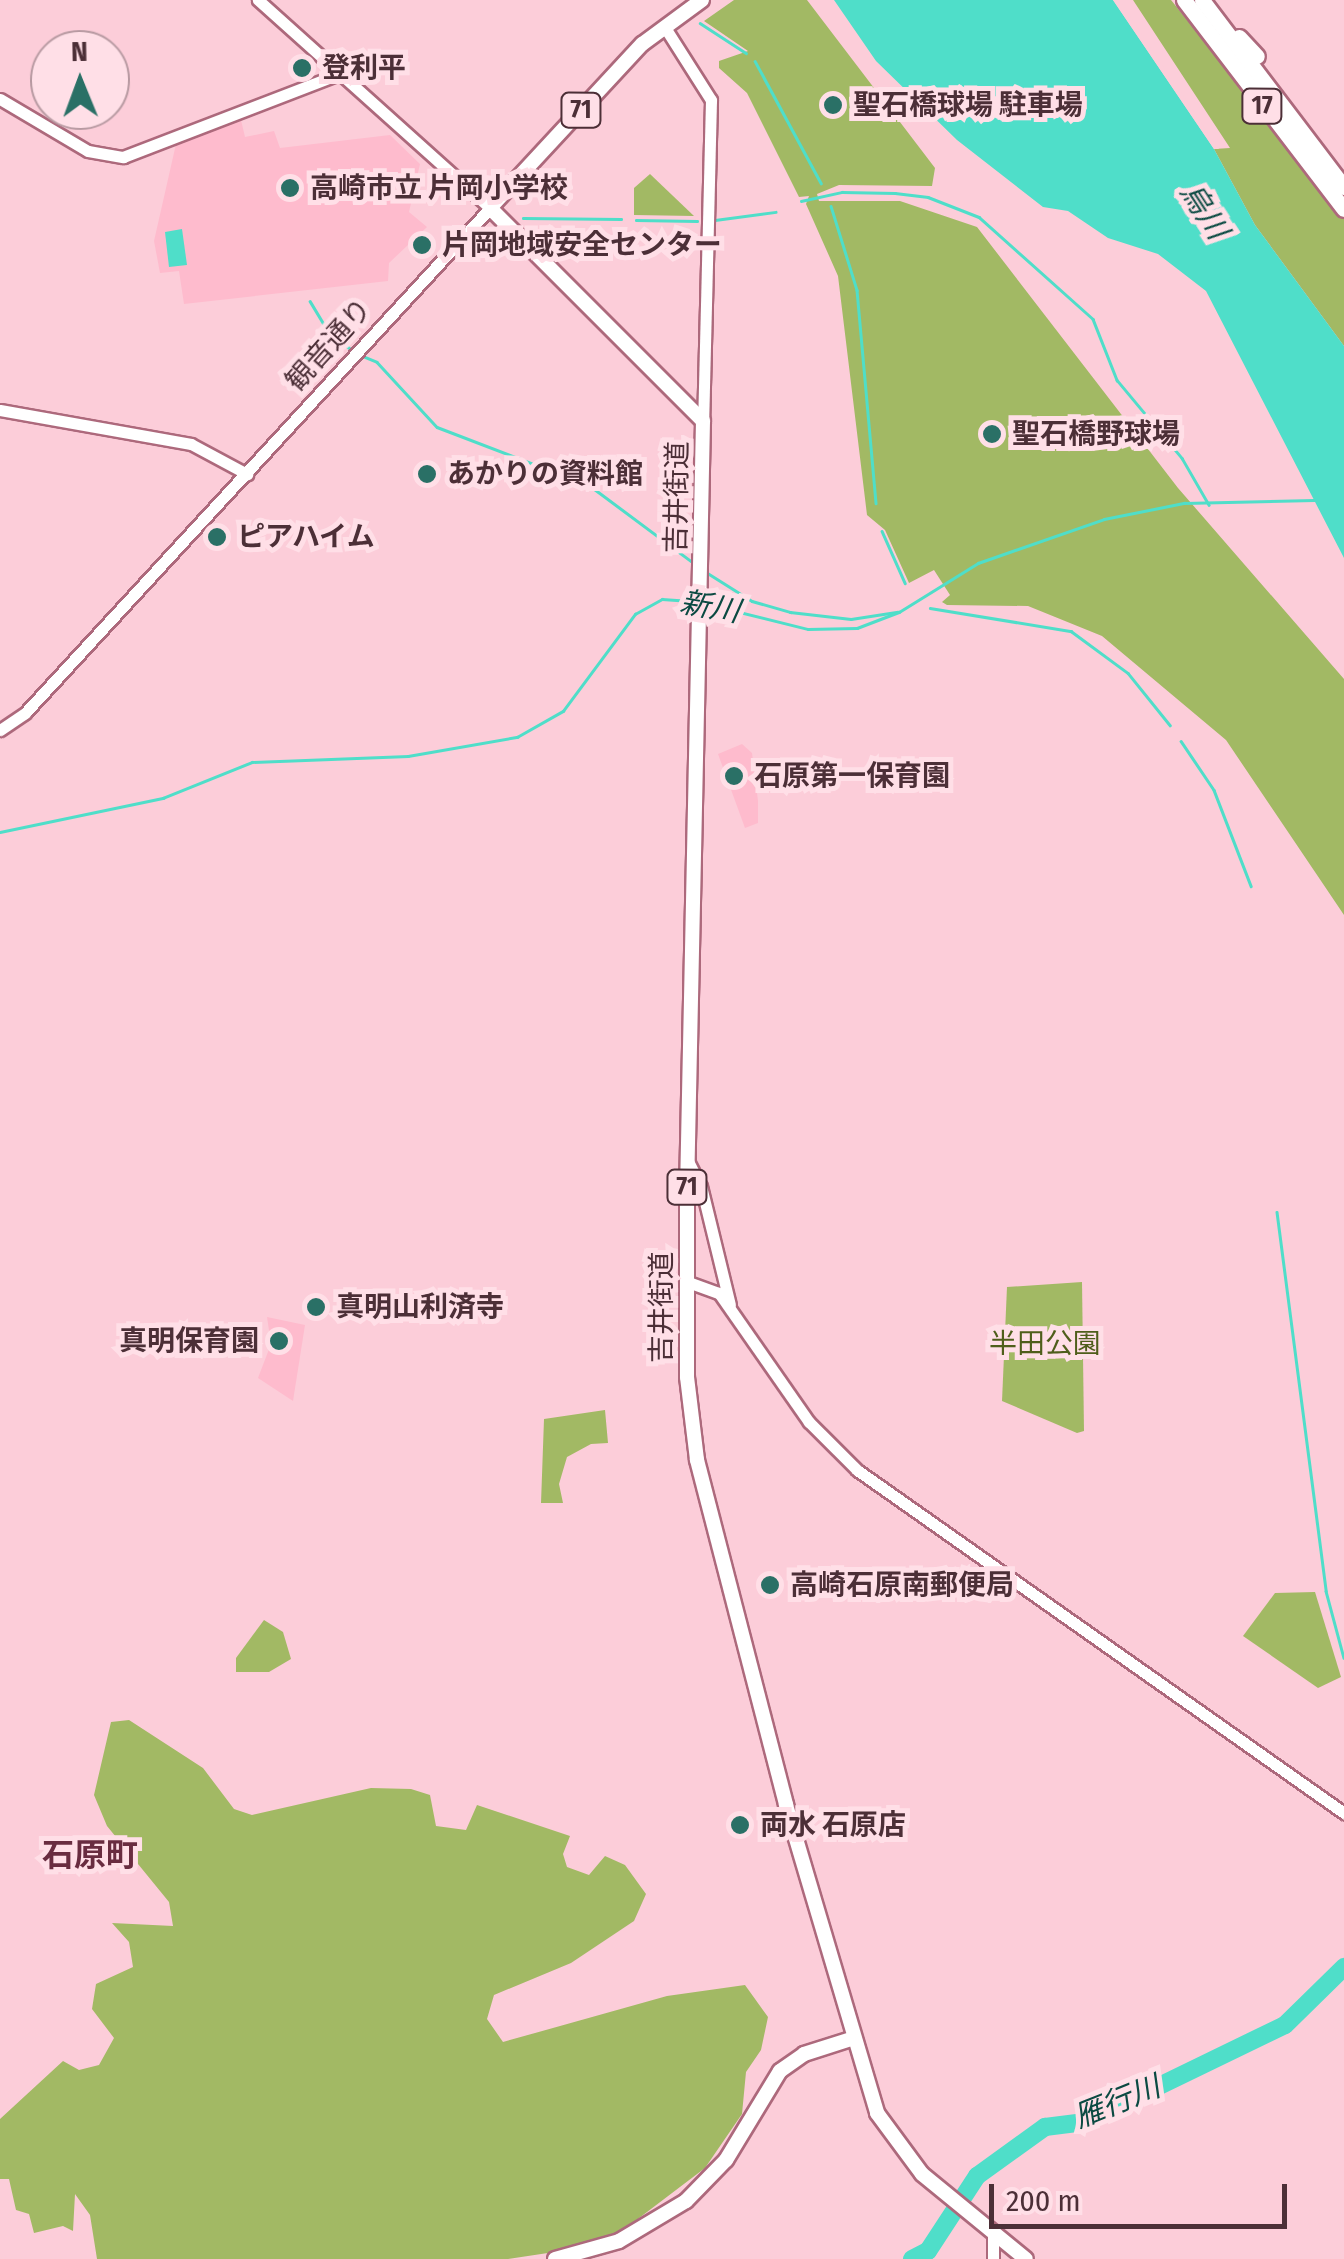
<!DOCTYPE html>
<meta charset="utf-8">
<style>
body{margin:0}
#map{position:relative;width:1344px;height:2259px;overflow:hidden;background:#fccdd9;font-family:"Fira Sans Condensed","Noto Sans JP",sans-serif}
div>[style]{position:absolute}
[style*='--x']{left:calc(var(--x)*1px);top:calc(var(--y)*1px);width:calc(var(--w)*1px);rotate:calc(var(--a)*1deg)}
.built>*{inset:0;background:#febbcd}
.green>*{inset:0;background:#a2b964}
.water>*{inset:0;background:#4fdec9}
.pier>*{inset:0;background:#fccdd9}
.stream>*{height:2.5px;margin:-1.25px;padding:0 1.25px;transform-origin:1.25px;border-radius:1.25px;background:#4fdec9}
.river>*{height:18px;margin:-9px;padding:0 9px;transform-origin:9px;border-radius:9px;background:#4fdec9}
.roads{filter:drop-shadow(2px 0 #ad697c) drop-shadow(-2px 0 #ad697c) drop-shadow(0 2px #ad697c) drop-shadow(0 -2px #ad697c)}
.minor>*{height:11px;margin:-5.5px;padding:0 5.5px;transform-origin:5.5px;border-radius:5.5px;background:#fff}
.major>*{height:14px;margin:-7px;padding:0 7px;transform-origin:7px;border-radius:7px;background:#fff}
.highway>*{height:15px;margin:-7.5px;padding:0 7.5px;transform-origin:7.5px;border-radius:7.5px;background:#fff}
.dots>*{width:28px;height:28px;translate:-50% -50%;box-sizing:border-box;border:5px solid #ffdfe7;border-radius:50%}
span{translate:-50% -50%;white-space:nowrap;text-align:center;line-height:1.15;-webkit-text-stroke:10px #ffdfe7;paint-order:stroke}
.shield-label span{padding:2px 8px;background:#ffdfe7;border:2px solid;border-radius:8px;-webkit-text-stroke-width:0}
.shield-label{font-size:25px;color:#4c2f37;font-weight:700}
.poi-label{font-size:28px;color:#4c2f37;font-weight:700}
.left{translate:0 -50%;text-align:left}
.right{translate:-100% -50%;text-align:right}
.street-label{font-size:28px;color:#4c2f37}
.park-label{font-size:28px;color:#4f5e1b}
.water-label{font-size:30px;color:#0b4a42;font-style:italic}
.quarter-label{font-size:32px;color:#692c40;font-weight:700}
.north{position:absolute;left:30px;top:30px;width:100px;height:100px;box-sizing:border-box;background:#ffdfe7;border:2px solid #b799a1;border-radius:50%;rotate:359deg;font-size:28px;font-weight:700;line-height:40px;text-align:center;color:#4c2f37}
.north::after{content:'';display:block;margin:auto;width:35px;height:45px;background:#2a7066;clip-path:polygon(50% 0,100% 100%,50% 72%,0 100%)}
.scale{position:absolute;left:989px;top:2184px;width:298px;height:45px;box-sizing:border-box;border:5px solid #4c2f37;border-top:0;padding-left:12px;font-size:30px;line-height:35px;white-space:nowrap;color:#4c2f37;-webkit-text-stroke:8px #ffdfe7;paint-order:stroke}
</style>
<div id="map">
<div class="built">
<div style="clip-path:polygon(241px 120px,245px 137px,274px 131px,280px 148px,390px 135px,420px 164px,409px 212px,427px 227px,389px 263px,388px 281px,184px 304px,179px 271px,160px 273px,154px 241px,176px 144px)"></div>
<div style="clip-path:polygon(742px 744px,752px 753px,758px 801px,758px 823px,745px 828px,718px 754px)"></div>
<div style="clip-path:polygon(267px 1317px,305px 1325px,293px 1401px,258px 1378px,271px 1344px)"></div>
</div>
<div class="green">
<div style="clip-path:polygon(734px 0,807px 0,935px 168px,932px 186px,839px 185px,817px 194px,819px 201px,900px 201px,977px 227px,1178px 488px,1344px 679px,1344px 915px,1226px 740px,1102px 636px,1028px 606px,947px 605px,942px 602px,950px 595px,934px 570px,909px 583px,885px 530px,867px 515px,838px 276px,806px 204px,809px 196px,799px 197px,747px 93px,719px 68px,719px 61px,748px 51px,704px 21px)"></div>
<div style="clip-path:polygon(1133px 0,1171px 0,1344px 214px,1344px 346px,1255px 225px,1214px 149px,1230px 148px)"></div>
<div style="clip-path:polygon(650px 174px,694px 216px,634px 215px,634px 188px)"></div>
<div style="clip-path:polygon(1082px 1282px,1084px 1431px,1077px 1433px,1002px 1401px,1007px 1287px)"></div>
<div style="clip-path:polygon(605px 1410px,608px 1443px,591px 1444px,567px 1457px,559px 1484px,563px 1503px,541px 1503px,544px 1419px)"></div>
<div style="clip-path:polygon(1315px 1592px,1341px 1677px,1318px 1688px,1243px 1636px,1275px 1593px)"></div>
<div style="clip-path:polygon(264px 1620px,283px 1632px,291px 1659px,269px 1672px,236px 1672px,236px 1658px)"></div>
<div style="clip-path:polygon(129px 1720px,203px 1768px,234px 1809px,252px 1815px,371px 1788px,411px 1789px,430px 1795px,436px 1826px,466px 1830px,477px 1805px,570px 1836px,563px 1854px,567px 1867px,589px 1875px,605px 1856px,625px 1865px,646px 1894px,634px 1921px,571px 1963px,494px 1995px,487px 2019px,503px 2042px,667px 1996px,745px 1985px,768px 2017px,761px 2050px,746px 2072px,742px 2114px,705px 2168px,618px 2234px,581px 2248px,508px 2259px,97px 2259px,90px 2215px,75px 2194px,73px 2231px,63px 2226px,34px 2233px,29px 2214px,16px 2210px,9px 2179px,0 2179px,0 2119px,63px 2061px,79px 2070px,99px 2065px,114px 2038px,92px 2009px,96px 1984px,133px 1967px,129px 1942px,112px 1923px,173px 1926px,169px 1902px,107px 1826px,94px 1795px,111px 1722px)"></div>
</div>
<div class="water">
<div style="clip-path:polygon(834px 0,1113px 0,1214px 149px,1255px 225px,1344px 346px,1344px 558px,1206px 291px,1158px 254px,1108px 238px,1068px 211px,1043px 207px,957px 140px,876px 61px)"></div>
<div style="clip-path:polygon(182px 229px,187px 265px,169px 267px,165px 232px)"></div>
</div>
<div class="pier">
<div style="clip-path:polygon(1113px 0,1119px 0,1219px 149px,1214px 149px)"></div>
</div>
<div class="stream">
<div style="--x:700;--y:23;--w:55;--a:33.1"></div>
<div style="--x:755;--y:61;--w:139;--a:61.6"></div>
<div style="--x:801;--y:201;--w:42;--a:-12.4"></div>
<div style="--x:842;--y:192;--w:53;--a:1.1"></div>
<div style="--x:895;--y:193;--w:33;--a:7"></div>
<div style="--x:928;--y:197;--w:55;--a:21.4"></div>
<div style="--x:979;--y:217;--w:153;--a:41.8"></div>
<div style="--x:1093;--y:319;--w:66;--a:68.5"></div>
<div style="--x:1117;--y:380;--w:102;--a:50.2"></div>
<div style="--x:1182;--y:458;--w:54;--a:60.1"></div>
<div style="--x:831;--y:206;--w:88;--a:72.8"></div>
<div style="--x:857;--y:290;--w:214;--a:84.9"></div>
<div style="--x:523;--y:218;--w:98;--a:0.6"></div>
<div style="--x:636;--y:220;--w:61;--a:0.9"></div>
<div style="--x:715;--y:220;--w:61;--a:-7.6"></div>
<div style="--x:310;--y:301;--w:39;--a:59"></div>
<div style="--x:330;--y:334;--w:29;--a:36"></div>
<div style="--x:360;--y:355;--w:18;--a:22"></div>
<div style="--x:377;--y:362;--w:88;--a:47.3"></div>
<div style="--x:437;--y:427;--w:163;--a:20.9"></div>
<div style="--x:589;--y:485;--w:132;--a:36.7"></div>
<div style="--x:882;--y:531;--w:57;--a:66.1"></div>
<div style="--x:706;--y:572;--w:54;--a:32.2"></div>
<div style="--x:752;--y:601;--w:40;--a:16"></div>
<div style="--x:790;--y:612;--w:61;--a:6.5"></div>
<div style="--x:851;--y:619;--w:47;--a:-8.7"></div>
<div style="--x:707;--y:604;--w:104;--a:13.9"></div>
<div style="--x:808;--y:629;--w:49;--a:-1.2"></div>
<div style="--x:857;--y:628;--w:45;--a:-20.9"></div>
<div style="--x:899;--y:612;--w:93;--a:-31.8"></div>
<div style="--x:978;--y:563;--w:133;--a:-19.2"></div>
<div style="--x:1104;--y:519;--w:82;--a:-11.3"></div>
<div style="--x:1184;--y:503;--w:130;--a:-1.3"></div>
<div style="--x:930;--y:608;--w:143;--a:9.3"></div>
<div style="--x:1071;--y:631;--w:71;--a:36.4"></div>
<div style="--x:1128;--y:673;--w:67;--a:51.1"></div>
<div style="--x:1181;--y:741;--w:59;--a:56"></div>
<div style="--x:1214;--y:790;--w:103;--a:68.9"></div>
<div style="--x:0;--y:832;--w:167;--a:-11.8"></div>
<div style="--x:163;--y:798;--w:96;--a:-22"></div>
<div style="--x:252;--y:762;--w:156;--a:-2.2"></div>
<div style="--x:408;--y:756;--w:111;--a:-9.9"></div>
<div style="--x:517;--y:737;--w:53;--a:-29.5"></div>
<div style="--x:563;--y:711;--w:121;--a:-53.4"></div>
<div style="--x:635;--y:614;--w:31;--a:-29"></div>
<div style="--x:662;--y:599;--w:32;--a:4"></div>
<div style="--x:1277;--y:1212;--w:382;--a:82.6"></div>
<div style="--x:1326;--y:1591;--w:69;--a:75"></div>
</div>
<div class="river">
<div style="--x:912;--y:2259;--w:18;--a:-27"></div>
<div style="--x:928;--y:2251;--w:90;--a:-56.8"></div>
<div style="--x:977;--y:2176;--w:84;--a:-35.8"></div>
<div style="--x:1045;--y:2127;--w:40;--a:-7.1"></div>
<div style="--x:1085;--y:2122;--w:222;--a:-25.9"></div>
<div style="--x:1285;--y:2025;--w:83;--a:-44.5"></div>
</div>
<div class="roads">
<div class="minor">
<div style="--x:664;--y:26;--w:88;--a:57.6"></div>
<div style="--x:711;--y:100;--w:321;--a:91.4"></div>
<div style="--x:0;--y:99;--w:102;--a:30.6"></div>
<div style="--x:88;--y:151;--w:36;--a:10"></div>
<div style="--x:123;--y:157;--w:231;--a:-21"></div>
<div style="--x:0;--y:410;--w:194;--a:10.1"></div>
<div style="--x:191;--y:444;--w:64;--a:28.2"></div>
<div style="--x:0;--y:730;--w:30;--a:-34"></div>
<div style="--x:25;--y:713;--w:686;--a:-47.36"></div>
<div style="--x:490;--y:208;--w:312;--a:-138.1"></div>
<div style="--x:688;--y:1161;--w:28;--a:63"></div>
<div style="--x:701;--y:1186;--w:122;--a:76.3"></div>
<div style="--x:688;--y:1282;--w:33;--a:20"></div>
<div style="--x:719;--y:1293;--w:157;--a:55.1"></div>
<div style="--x:809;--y:1422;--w:68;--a:45"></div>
<div style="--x:857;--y:1470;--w:596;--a:35.16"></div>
<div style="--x:993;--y:2233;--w:26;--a:90"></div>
</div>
<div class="major">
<div style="--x:702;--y:0;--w:74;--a:143.7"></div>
<div style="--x:642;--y:44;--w:224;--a:132.8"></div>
<div style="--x:490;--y:208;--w:301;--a:45"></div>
<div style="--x:703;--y:421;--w:769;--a:91.19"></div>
<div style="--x:687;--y:1190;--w:187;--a:90"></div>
<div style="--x:687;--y:1377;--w:84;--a:83.1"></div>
<div style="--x:697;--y:1460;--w:356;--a:75.5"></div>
<div style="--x:786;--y:1805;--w:321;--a:73.5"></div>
<div style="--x:877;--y:2113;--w:76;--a:53.6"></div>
<div style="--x:922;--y:2174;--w:134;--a:39.3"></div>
<div style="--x:555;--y:2259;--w:66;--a:-15.7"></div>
<div style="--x:619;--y:2241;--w:78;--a:-30.8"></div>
<div style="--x:686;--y:2201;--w:57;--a:-45.7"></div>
<div style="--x:726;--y:2160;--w:104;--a:-58.8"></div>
<div style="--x:780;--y:2071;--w:29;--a:-35"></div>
<div style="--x:804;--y:2054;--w:49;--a:-17.7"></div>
</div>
<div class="highway">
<div style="--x:1184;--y:0;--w:263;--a:52.6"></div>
<div style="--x:1202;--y:0;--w:235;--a:52.8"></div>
<div style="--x:1239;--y:37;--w:26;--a:47"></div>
</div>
</div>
<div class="dots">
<div style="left:302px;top:68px;background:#2a7066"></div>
<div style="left:833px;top:105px;background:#2a7066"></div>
<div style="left:290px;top:188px;background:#2a7066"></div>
<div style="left:422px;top:245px;background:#2a7066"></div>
<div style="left:992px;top:434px;background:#2a7066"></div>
<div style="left:427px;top:474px;background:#2a7066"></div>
<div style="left:217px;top:537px;background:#2a7066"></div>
<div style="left:734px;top:776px;background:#2a7066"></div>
<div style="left:316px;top:1307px;background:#2a7066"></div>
<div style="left:279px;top:1341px;background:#2a7066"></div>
<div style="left:770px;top:1585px;background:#2a7066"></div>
<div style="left:740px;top:1825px;background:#2a7066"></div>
</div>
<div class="shield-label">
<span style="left:1262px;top:106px">17</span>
<span style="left:581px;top:110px">71</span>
<span style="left:687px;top:1187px">71</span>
</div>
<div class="poi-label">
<span class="left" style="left:322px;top:68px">登利平</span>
<span class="left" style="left:853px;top:105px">聖石橋球場 駐車場</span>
<span class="left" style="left:310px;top:188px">高崎市立 片岡小学校</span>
<span class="left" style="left:442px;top:245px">片岡地域安全センター</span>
<span class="left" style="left:1012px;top:434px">聖石橋野球場</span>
<span class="left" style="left:447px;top:474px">あかりの資料館</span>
<span class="left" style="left:237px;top:537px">ピアハイム</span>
<span class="left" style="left:754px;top:776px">石原第一保育園</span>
<span class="left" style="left:336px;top:1307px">真明山利済寺</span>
<span class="right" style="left:259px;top:1341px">真明保育園</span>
<span class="left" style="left:790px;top:1585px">高崎石原南郵便局</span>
<span class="left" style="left:760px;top:1825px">両水 石原店</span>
</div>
<div class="street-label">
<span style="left:329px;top:345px;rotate:-48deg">観音通り</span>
<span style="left:677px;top:497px;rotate:-89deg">吉井街道</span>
<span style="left:662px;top:1307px;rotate:-90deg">吉井街道</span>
</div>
<div class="park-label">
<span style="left:1045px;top:1344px">半田公園</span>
</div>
<div class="water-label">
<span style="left:1204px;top:211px;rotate:57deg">烏川</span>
<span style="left:710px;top:607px;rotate:10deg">新川</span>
<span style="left:1117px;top:2102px;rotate:-22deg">雁行川</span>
</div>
<div class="quarter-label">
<span style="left:90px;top:1855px">石原町</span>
</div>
<div class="north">N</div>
<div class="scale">200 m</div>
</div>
